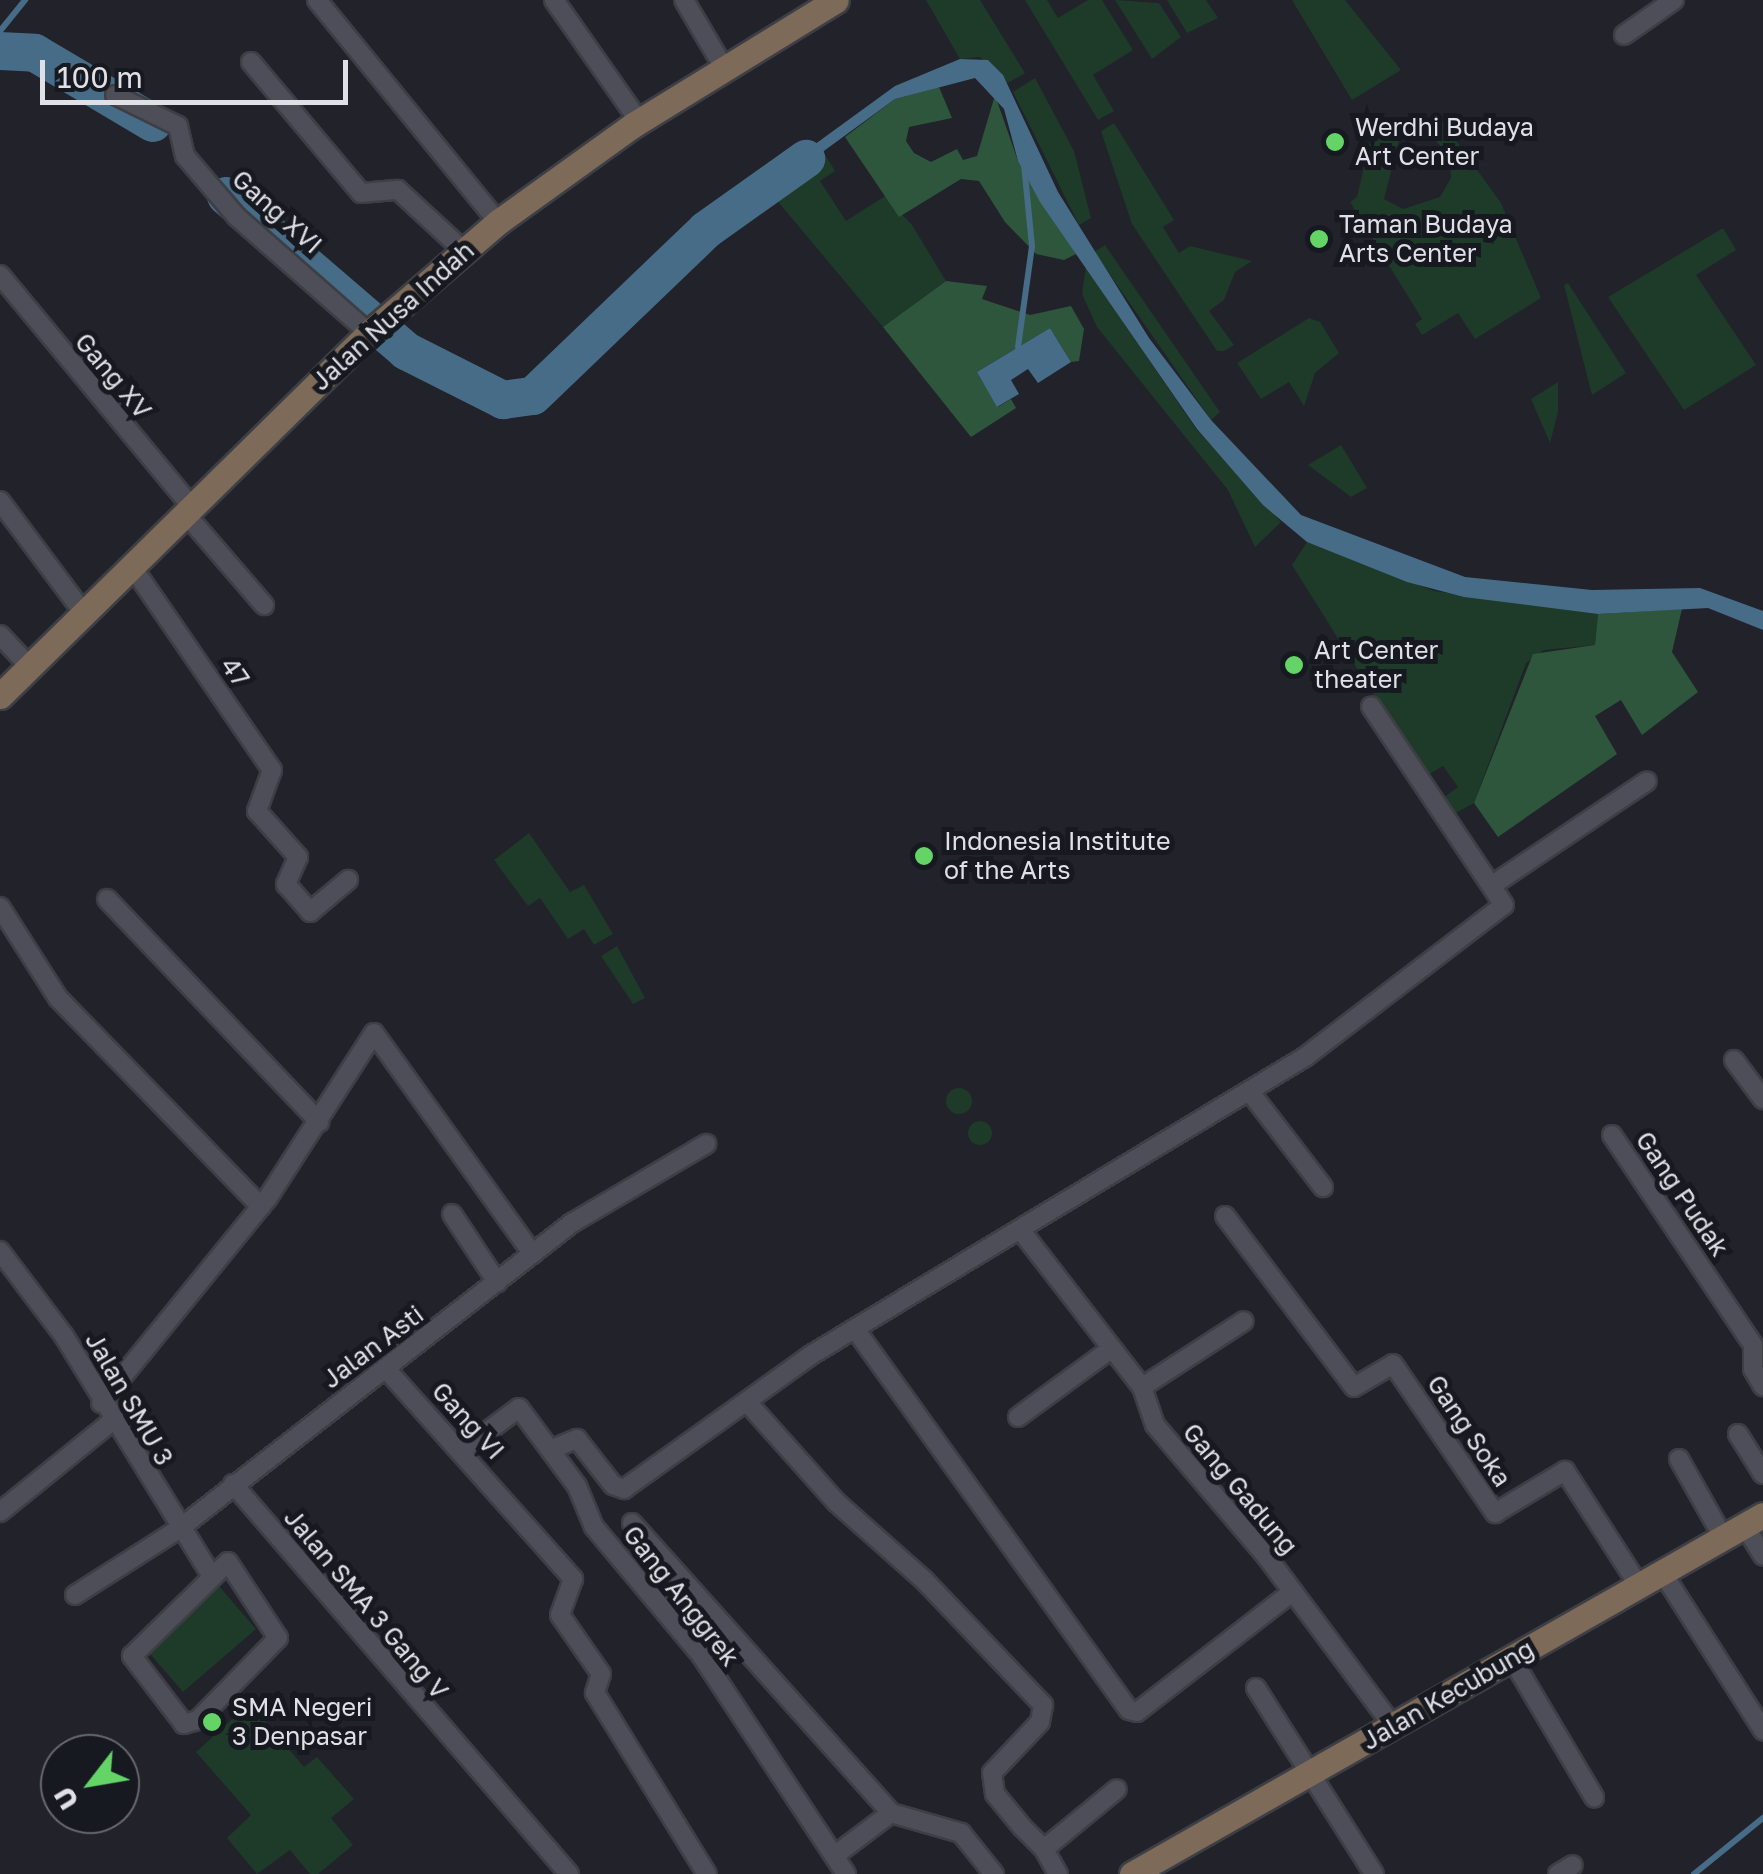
<!DOCTYPE html>
<style>
body{margin:0}
#map{position:relative;width:1763px;height:1874px;overflow:hidden;background:#21222a;font-family:"Golos Text",sans-serif}
div>[style]{position:absolute}
[style*='--x']{left:calc(var(--x)*1px);top:calc(var(--y)*1px);width:calc(var(--w)*1px);rotate:calc(var(--a)*1deg)}
.green>*{inset:0;background:#1d3b28}
.round{border-radius:50%}
.forest>*{inset:0;background:#2e563c}
.water>*{inset:0;background:#476c88}
.stream>*{height:6px;margin:-3px;padding:0 3px;transform-origin:3px;border-radius:3px;background:#476c88}
.river>*{height:38px;margin:-19px;padding:0 19px;transform-origin:19px;border-radius:19px;background:#476c88}
.roads{filter:drop-shadow(2px 0 #3d3f45) drop-shadow(-2px 0 #3d3f45) drop-shadow(0 2px #3d3f45) drop-shadow(0 -2px #3d3f45)}
.street>*{height:18px;margin:-9px;padding:0 9px;transform-origin:9px;border-radius:9px;background:#4d4e57}
.secondary>*{height:25px;margin:-12.5px;padding:0 12.5px;transform-origin:12.5px;border-radius:12.5px;background:#7e6a58}
.dots>*{width:28px;height:28px;translate:-50% -50%;box-sizing:border-box;border:5px solid #171920;border-radius:50%}
span{translate:-50% -50%;white-space:nowrap;text-align:center;line-height:1.15;-webkit-text-stroke:10px #171920;paint-order:stroke}
.poi-label{font-size:25px;color:#e0e1e6}
.left{translate:0 -50%;text-align:left}
.street-label{font-size:25px;color:#e0e1e6}
.north{position:absolute;left:40px;top:1734px;width:100px;height:100px;box-sizing:border-box;background:#171920;border:2px solid #67696f;border-radius:50%;rotate:239deg;font-size:28px;font-weight:700;line-height:40px;text-align:center;color:#e0e1e6}
.north::after{content:'';display:block;margin:auto;width:35px;height:45px;background:#64d467;clip-path:polygon(50% 0,100% 100%,50% 72%,0 100%)}
.scale{position:absolute;left:40px;top:60px;width:308px;height:45px;box-sizing:border-box;border:5px solid #e0e1e6;border-top:0;padding-left:12px;font-size:30px;line-height:35px;white-space:nowrap;color:#e0e1e6;-webkit-text-stroke:8px #171920;paint-order:stroke}
</style>
<div id="map">
<div class="green">
<div style="clip-path:polygon(926px 0,980px 0,1025px 73px,1008px 83px,980px 57px,960px 59px)"></div>
<div style="clip-path:polygon(1025px 0,1047px 0,1058px 18px,1088px 0,1102px 0,1133px 50px,1093px 75px,1114px 111px,1098px 120px)"></div>
<div style="clip-path:polygon(1115px 0,1159px 3px,1181px 37px,1152px 59px)"></div>
<div style="clip-path:polygon(1167px 0,1206px 0,1218px 18px,1187px 33px)"></div>
<div style="clip-path:polygon(1292px 0,1345px 0,1401px 70px,1352px 100px)"></div>
<div style="clip-path:polygon(1035px 78px,1074px 151px,1091px 218px,1079px 225px,1013px 92px)"></div>
<div style="clip-path:polygon(1441px 120px,1501px 203px,1541px 298px,1475px 339px,1458px 313px,1422px 335px,1415px 324px,1422px 319px,1350px 202px,1357px 197px,1372px 133px,1390px 122px,1402px 129px,1384px 199px,1403px 209px,1440px 197px,1451px 178px,1450px 158px,1428px 131px)"></div>
<div style="clip-path:polygon(1114px 123px,1174px 220px,1163px 227px,1179px 253px,1190px 246px,1252px 261px,1235px 272px,1224px 300px,1209px 311px,1234px 345px,1224px 351px,1217px 351px,1132px 224px,1101px 131px)"></div>
<div style="clip-path:polygon(824px 153px,835px 171px,820px 181px,846px 221px,885px 196px,912px 225px,946px 281px,883px 327px,769px 191px)"></div>
<div style="clip-path:polygon(1723px 228px,1736px 250px,1696px 275px,1756px 365px,1684px 410px,1608px 297px)"></div>
<div style="clip-path:polygon(1105px 245px,1220px 412px,1211px 420px,1094px 252px)"></div>
<div style="clip-path:polygon(1086px 267px,1196px 429px,1281px 522px,1255px 547px,1228px 490px,1097px 327px,1082px 294px)"></div>
<div style="clip-path:polygon(1568px 283px,1626px 373px,1592px 395px,1564px 285px)"></div>
<div style="clip-path:polygon(1309px 318px,1320px 322px,1339px 353px,1315px 373px,1304px 406px,1289px 382px,1261px 399px,1237px 363px)"></div>
<div style="clip-path:polygon(1558px 382px,1558px 412px,1550px 443px,1531px 399px)"></div>
<div style="clip-path:polygon(1341px 445px,1367px 488px,1351px 497px,1308px 465px)"></div>
<div style="clip-path:polygon(1307px 542px,1434px 591px,1598px 614px,1595px 645px,1544px 650px,1526px 663px,1474px 803px,1454px 814px,1443px 798px,1458px 787px,1443px 766px,1428px 775px,1383px 710px,1292px 565px)"></div>
<div style="clip-path:polygon(529px 833px,570px 892px,584px 885px,613px 934px,594px 945px,584px 929px,568px 939px,540px 898px,528px 906px,494px 860px)"></div>
<div style="clip-path:polygon(617px 946px,645px 998px,633px 1004px,601px 956px)"></div>
<div class="round" style="left:946px;top:1088px;width:26px;height:26px"></div>
<div class="round" style="left:968px;top:1121px;width:24px;height:24px"></div>
<div style="clip-path:polygon(218px 1585px,256px 1629px,183px 1692px,145px 1648px)"></div>
<div style="clip-path:polygon(250px 1703px,304px 1767px,317px 1757px,354px 1799px,331px 1818px,353px 1845px,318px 1874px,310px 1874px,290px 1850px,257px 1874px,227px 1838px,251px 1815px,196px 1752px)"></div>
</div>
<div class="forest">
<div style="clip-path:polygon(939px 87px,952px 118px,909px 127px,906px 141px,914px 153px,931px 162px,957px 149px,963px 160px,977px 156px,995px 95px,1018px 161px,1076px 254px,1064px 260px,1036px 254px,1005px 222px,979px 181px,961px 179px,899px 217px,845px 137px,895px 99px)"></div>
<div style="clip-path:polygon(946px 281px,987px 286px,982px 299px,1030px 315px,1071px 306px,1084px 329px,1079px 361px,1071px 362px,1050px 328px,977px 372px,998px 407px,1011px 399px,1016px 408px,971px 437px,883px 327px)"></div>
<div style="clip-path:polygon(1682px 609px,1672px 652px,1698px 692px,1642px 735px,1621px 700px,1595px 716px,1617px 754px,1498px 837px,1474px 803px,1533px 654px,1595px 645px,1598px 614px)"></div>
</div>
<div class="water">
<div style="clip-path:polygon(960px 59px,988px 60px,1003px 75px,1058px 192px,1149px 338px,1211px 420px,1301px 515px,1465px 577px,1592px 590px,1700px 588px,1763px 611px,1763px 630px,1708px 608px,1598px 614px,1464px 597px,1407px 582px,1307px 542px,1263px 505px,1197px 429px,1040px 202px,1018px 161px,1004px 109px,975px 78px,895px 99px,769px 191px,763px 182px,895px 86px)"></div>
<div style="clip-path:polygon(1050px 328px,1071px 362px,1038px 383px,1028px 369px,1011px 380px,1019px 394px,997px 407px,977px 372px)"></div>
</div>
<div class="stream">
<div style="--x:0;--y:31;--w:40;--a:-51"></div>
<div style="--x:1018;--y:347;--w:102;--a:-82.1"></div>
<div style="--x:1032;--y:246;--w:81;--a:-95.6"></div>
<div style="--x:1694;--y:1874;--w:89;--a:-39.1"></div>
</div>
<div class="river">
<div style="--x:0;--y:51;--w:35;--a:3"></div>
<div style="--x:35;--y:53;--w:137;--a:30.7"></div>
<div style="--x:226;--y:196;--w:238;--a:40.7"></div>
<div style="--x:406;--y:351;--w:109;--a:26.8"></div>
<div style="--x:503;--y:400;--w:30;--a:-8"></div>
<div style="--x:533;--y:396;--w:240;--a:-43.8"></div>
<div style="--x:706;--y:230;--w:123;--a:-35.4"></div>
</div>
<div class="roads">
<div class="street">
<div style="--x:317;--y:0;--w:286;--a:50.8"></div>
<div style="--x:554;--y:0;--w:148;--a:54.9"></div>
<div style="--x:684;--y:0;--w:79;--a:59.5"></div>
<div style="--x:1624;--y:35;--w:61;--a:-35"></div>
<div style="--x:251;--y:62;--w:171;--a:50"></div>
<div style="--x:361;--y:193;--w:37;--a:-5"></div>
<div style="--x:398;--y:190;--w:90;--a:42.7"></div>
<div style="--x:115;--y:95;--w:70;--a:26.2"></div>
<div style="--x:178;--y:126;--w:31;--a:77"></div>
<div style="--x:185;--y:156;--w:80;--a:49.6"></div>
<div style="--x:237;--y:217;--w:176;--a:41.3"></div>
<div style="--x:0;--y:275;--w:300;--a:50.4"></div>
<div style="--x:0;--y:501;--w:139;--a:53.2"></div>
<div style="--x:184;--y:512;--w:123;--a:49.3"></div>
<div style="--x:131;--y:565;--w:249;--a:55.5"></div>
<div style="--x:272;--y:770;--w:44;--a:110.1"></div>
<div style="--x:257;--y:811;--w:62;--a:48.3"></div>
<div style="--x:298;--y:857;--w:30;--a:114"></div>
<div style="--x:286;--y:884;--w:37;--a:49"></div>
<div style="--x:310;--y:912;--w:50;--a:-40.1"></div>
<div style="--x:0;--y:635;--w:42;--a:46.9"></div>
<div style="--x:1494;--y:884;--w:184;--a:-33.9"></div>
<div style="--x:107;--y:899;--w:308;--a:46.4"></div>
<div style="--x:0;--y:907;--w:108;--a:57.5"></div>
<div style="--x:58;--y:998;--w:291;--a:45.8"></div>
<div style="--x:1734;--y:1060;--w:49;--a:53.4"></div>
<div style="--x:1250;--y:1092;--w:120;--a:52.5"></div>
<div style="--x:1612;--y:1135;--w:253;--a:56.1"></div>
<div style="--x:1753;--y:1345;--w:24;--a:90"></div>
<div style="--x:1753;--y:1369;--w:20;--a:60"></div>
<div style="--x:452;--y:1214;--w:82;--a:56.5"></div>
<div style="--x:1225;--y:1216;--w:214;--a:53"></div>
<div style="--x:1354;--y:1387;--w:45;--a:-30.5"></div>
<div style="--x:1393;--y:1364;--w:181;--a:55.6"></div>
<div style="--x:1495;--y:1513;--w:82;--a:-31"></div>
<div style="--x:1565;--y:1471;--w:137;--a:57.2"></div>
<div style="--x:1022;--y:1232;--w:196;--a:52.3"></div>
<div style="--x:1142;--y:1387;--w:40;--a:71.1"></div>
<div style="--x:1155;--y:1425;--w:173;--a:49.7"></div>
<div style="--x:1267;--y:1557;--w:211;--a:53.3"></div>
<div style="--x:0;--y:1251;--w:106;--a:53"></div>
<div style="--x:64;--y:1336;--w:281;--a:58.4"></div>
<div style="--x:855;--y:1329;--w:469;--a:54.3"></div>
<div style="--x:1129;--y:1710;--w:8;--a:14"></div>
<div style="--x:1137;--y:1712;--w:196;--a:-37.7"></div>
<div style="--x:387;--y:1370;--w:280;--a:48.3"></div>
<div style="--x:573;--y:1579;--w:38;--a:110"></div>
<div style="--x:560;--y:1615;--w:72;--a:55.2"></div>
<div style="--x:601;--y:1674;--w:20;--a:108"></div>
<div style="--x:595;--y:1693;--w:213;--a:58.3"></div>
<div style="--x:1142;--y:1387;--w:121;--a:-32.9"></div>
<div style="--x:747;--y:1402;--w:134;--a:48.3"></div>
<div style="--x:836;--y:1502;--w:118;--a:41.6"></div>
<div style="--x:924;--y:1580;--w:173;--a:46.4"></div>
<div style="--x:1043;--y:1705;--w:17;--a:100"></div>
<div style="--x:1040;--y:1722;--w:70;--a:133.3"></div>
<div style="--x:992;--y:1773;--w:21;--a:82"></div>
<div style="--x:995;--y:1794;--w:43;--a:50.7"></div>
<div style="--x:1022;--y:1827;--w:31;--a:45"></div>
<div style="--x:1044;--y:1849;--w:94;--a:-39.4"></div>
<div style="--x:101;--y:1403;--w:263;--a:-50.9"></div>
<div style="--x:267;--y:1199;--w:197;--a:-57.2"></div>
<div style="--x:374;--y:1033;--w:272;--a:54.3"></div>
<div style="--x:1018;--y:1417;--w:115;--a:-36.2"></div>
<div style="--x:1738;--y:1434;--w:47;--a:58"></div>
<div style="--x:552;--y:1449;--w:27;--a:-22"></div>
<div style="--x:577;--y:1439;--w:58;--a:52"></div>
<div style="--x:613;--y:1485;--w:12;--a:20"></div>
<div style="--x:624;--y:1489;--w:230;--a:-35.6"></div>
<div style="--x:811;--y:1355;--w:577;--a:-31.1"></div>
<div style="--x:1305;--y:1057;--w:250;--a:-37.4"></div>
<div style="--x:1504;--y:905;--w:239;--a:-123.8"></div>
<div style="--x:461;--y:1451;--w:72;--a:-36.6"></div>
<div style="--x:519;--y:1408;--w:97;--a:53.4"></div>
<div style="--x:577;--y:1486;--w:44;--a:67.5"></div>
<div style="--x:594;--y:1527;--w:167;--a:50.1"></div>
<div style="--x:701;--y:1655;--w:263;--a:56.5"></div>
<div style="--x:1679;--y:1459;--w:90;--a:60.6"></div>
<div style="--x:233;--y:1484;--w:515;--a:49.25"></div>
<div style="--x:0;--y:1512;--w:143;--a:-39"></div>
<div style="--x:632;--y:1523;--w:389;--a:48.2"></div>
<div style="--x:891;--y:1813;--w:71;--a:143"></div>
<div style="--x:1744;--y:1525;--w:36;--a:58"></div>
<div style="--x:228;--y:1562;--w:91;--a:56.7"></div>
<div style="--x:278;--y:1638;--w:115;--a:134.3"></div>
<div style="--x:198;--y:1720;--w:15;--a:164"></div>
<div style="--x:184;--y:1724;--w:86;--a:-127.4"></div>
<div style="--x:132;--y:1656;--w:134;--a:-44.4"></div>
<div style="--x:1662;--y:1572;--w:188;--a:57.4"></div>
<div style="--x:75;--y:1595;--w:125;--a:-32.5"></div>
<div style="--x:180;--y:1528;--w:497;--a:-37.9"></div>
<div style="--x:572;--y:1223;--w:156;--a:-30.5"></div>
<div style="--x:1512;--y:1659;--w:161;--a:59.3"></div>
<div style="--x:1256;--y:1688;--w:220;--a:57.6"></div>
<div style="--x:891;--y:1813;--w:73;--a:15.9"></div>
<div style="--x:961;--y:1833;--w:53;--a:51.2"></div>
<div style="--x:1044;--y:1849;--w:29;--a:61"></div>
<div style="--x:1558;--y:1874;--w:17;--a:-31"></div>
</div>
<div class="secondary">
<div style="--x:0;--y:696;--w:518;--a:-44.53"></div>
<div style="--x:369;--y:333;--w:170;--a:-40.7"></div>
<div style="--x:498;--y:222;--w:166;--a:-35.7"></div>
<div style="--x:633;--y:125;--w:238;--a:-31.6"></div>
<div style="--x:1132;--y:1874;--w:726;--a:-29.64"></div>
</div>
</div>
<div class="dots">
<div style="left:1335px;top:142px;background:#64d467"></div>
<div style="left:1319px;top:239px;background:#64d467"></div>
<div style="left:1294px;top:665px;background:#64d467"></div>
<div style="left:924px;top:856px;background:#64d467"></div>
<div style="left:212px;top:1722px;background:#64d467"></div>
</div>
<div class="poi-label">
<span class="left" style="left:1355px;top:142px">Werdhi Budaya<br>Art Center</span>
<span class="left" style="left:1339px;top:239px">Taman Budaya<br>Arts Center</span>
<span class="left" style="left:1314px;top:665px">Art Center<br>theater</span>
<span class="left" style="left:944px;top:856px">Indonesia Institute<br>of the Arts</span>
<span class="left" style="left:232px;top:1722px">SMA Negeri<br>3 Denpasar</span>
</div>
<div class="street-label">
<span style="left:277px;top:212px;rotate:42deg">Gang XVI</span>
<span style="left:393px;top:316px;rotate:-42deg">Jalan Nusa Indah</span>
<span style="left:113px;top:376px;rotate:50deg">Gang XV</span>
<span style="left:235px;top:672px;rotate:55deg">47</span>
<span style="left:1682px;top:1194px;rotate:56deg">Gang Pudak</span>
<span style="left:373px;top:1347px;rotate:-37deg">Jalan Asti</span>
<span style="left:129px;top:1399px;rotate:60deg">Jalan SMU 3</span>
<span style="left:468px;top:1421px;rotate:48deg">Gang VI</span>
<span style="left:1469px;top:1431px;rotate:56deg">Gang Soka</span>
<span style="left:1240px;top:1489px;rotate:50deg">Gang Gadung</span>
<span style="left:681px;top:1596px;rotate:52deg">Gang Anggrek</span>
<span style="left:366px;top:1604px;rotate:50deg">Jalan SMA 3 Gang V</span>
<span style="left:1448px;top:1695px;rotate:-30deg">Jalan Kecubung</span>
</div>
<div class="north">U</div>
<div class="scale">100 m</div>
</div>
